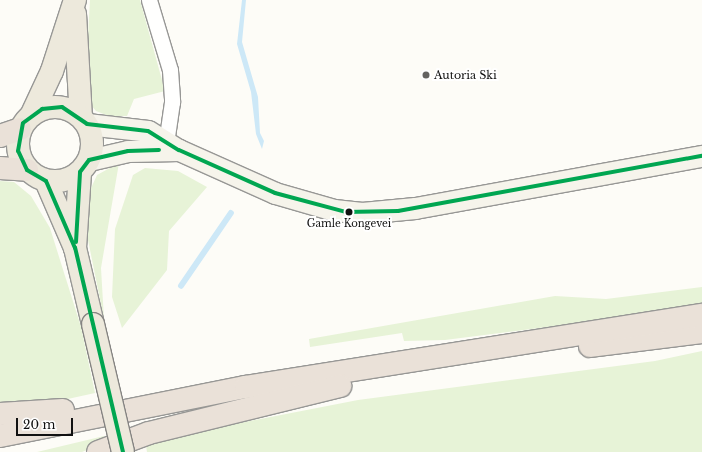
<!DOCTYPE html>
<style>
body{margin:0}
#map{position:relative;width:702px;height:452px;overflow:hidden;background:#fdfcf7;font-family:"Libre Baskerville",serif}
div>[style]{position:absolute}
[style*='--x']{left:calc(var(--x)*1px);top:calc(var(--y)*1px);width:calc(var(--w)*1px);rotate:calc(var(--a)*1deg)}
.green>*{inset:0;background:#e7f3d7}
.water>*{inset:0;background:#cde8f7}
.stream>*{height:5.5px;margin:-2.75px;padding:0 2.75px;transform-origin:2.75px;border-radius:2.75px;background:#cde8f7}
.roads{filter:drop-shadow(1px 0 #979795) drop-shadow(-1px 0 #979795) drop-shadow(0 1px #979795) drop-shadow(0 -1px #979795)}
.street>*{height:15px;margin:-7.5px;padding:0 7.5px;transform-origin:7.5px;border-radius:7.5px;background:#fffffe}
.secondary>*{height:21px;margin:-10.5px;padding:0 10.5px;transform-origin:10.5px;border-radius:10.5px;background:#f6f4eb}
.primary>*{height:22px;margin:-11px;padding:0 11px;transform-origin:11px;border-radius:11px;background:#ede9dc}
.primary>.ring{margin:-11px;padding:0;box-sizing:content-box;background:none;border:22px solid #ede9dc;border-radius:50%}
.highway>*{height:22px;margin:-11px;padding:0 11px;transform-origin:11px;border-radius:11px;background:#eae1d8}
.bridges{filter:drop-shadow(1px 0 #858482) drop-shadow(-1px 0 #858482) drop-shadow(0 1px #858482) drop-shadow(0 -1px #858482)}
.primary-bridge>*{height:22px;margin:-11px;padding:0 11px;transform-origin:11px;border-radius:11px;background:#ede9dc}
.bus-1>*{height:4px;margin:-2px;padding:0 2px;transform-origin:2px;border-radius:2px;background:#00a651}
.dots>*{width:11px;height:11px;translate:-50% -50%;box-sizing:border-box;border:2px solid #fff;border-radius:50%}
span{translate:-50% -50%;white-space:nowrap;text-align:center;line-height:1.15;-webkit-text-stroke:4px #fff;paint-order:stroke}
.bus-label{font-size:10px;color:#111}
.poi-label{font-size:11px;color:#111}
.left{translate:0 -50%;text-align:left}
.scale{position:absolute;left:16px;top:418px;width:57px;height:18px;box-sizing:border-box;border:2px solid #111;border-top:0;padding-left:5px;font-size:12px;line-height:14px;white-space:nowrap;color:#111;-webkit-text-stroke:3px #fff;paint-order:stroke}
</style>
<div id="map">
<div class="green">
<div style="clip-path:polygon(90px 0,140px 0,165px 91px,134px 99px,127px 116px,109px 116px,96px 111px,90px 104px,86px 72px)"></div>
<div style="clip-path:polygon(119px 163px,101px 268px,104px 319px,87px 235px,87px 197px,97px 175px)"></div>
<div style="clip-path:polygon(145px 168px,178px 171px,207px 187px,169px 231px,167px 270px,122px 328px,112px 297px,115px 229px,133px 175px)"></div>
<div style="clip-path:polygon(0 181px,14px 182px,31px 196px,50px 228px,81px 327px,95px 393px,45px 404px,0 405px)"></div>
<div style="clip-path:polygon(702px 287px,702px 307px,445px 340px,404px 341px,402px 333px,310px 347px,309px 339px,555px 296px,606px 299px)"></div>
<div style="clip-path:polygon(702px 351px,702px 452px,147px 452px,146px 446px,188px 433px,358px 400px,655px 361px)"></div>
<div style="clip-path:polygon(104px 436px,105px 443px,82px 452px,37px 452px)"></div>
</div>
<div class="water">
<div style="clip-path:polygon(242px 0,246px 0,242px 42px,258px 97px,260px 133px,264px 141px,262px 149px,256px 134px,251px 92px,237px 44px)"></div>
</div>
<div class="stream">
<div style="--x:181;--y:286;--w:88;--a:-55.6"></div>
</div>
<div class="roads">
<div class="street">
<div style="--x:149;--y:0;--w:73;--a:73.3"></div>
<div style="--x:170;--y:70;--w:32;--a:86"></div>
<div style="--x:172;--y:102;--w:49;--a:98.3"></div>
</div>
<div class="secondary">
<div style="--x:87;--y:124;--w:61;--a:6.5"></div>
<div style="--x:148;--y:131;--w:36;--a:32"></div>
<div style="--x:179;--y:150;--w:105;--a:24.1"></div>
<div style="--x:275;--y:193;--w:61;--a:16.1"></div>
<div style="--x:334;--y:210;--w:28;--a:6"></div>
<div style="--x:362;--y:213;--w:53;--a:-5.4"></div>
<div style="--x:415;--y:208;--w:292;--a:-10.3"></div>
<div style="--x:89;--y:160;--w:40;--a:-13"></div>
<div style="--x:128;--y:151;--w:51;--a:-1.1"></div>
</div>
<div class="primary">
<div style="--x:75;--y:14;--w:103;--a:86.7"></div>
<div class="ring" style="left:18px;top:107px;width:52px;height:52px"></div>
<div style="--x:32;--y:114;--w:47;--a:-65.1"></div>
<div style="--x:52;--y:71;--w:75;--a:-72.1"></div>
<div style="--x:46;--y:181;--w:73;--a:66.6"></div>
<div style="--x:75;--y:248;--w:78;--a:76.7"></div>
<div style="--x:75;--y:248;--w:76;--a:-86.2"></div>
</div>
<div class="highway">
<div style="--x:0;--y:136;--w:21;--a:-19"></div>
<div style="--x:0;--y:168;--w:27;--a:4"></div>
<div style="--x:590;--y:346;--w:113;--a:-7.1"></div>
<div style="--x:0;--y:414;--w:63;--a:-3.6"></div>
<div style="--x:0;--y:436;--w:251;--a:-11.3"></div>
<div style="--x:246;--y:387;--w:462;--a:-9"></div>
<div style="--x:98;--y:452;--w:54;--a:-20.4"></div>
<div style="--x:149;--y:433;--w:197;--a:-13.8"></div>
</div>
</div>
<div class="bridges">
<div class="primary-bridge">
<div style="--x:93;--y:324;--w:131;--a:76.8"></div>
</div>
</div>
<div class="bus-1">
<div style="--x:76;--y:242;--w:70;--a:-86.7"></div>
<div style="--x:80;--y:172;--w:15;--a:-53"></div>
<div style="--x:89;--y:160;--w:40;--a:-13"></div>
<div style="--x:128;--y:151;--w:31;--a:-2"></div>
<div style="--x:123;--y:452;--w:210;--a:-103.2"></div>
<div style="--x:75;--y:248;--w:73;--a:-113.4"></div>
<div style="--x:46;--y:181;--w:22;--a:-150"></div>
<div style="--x:27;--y:170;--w:21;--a:-115"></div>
<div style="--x:18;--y:151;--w:28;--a:-80"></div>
<div style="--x:23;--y:123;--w:24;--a:-36"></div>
<div style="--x:42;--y:109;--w:20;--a:-6"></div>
<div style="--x:62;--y:107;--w:30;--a:34"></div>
<div style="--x:87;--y:124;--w:61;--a:6.5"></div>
<div style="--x:148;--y:131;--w:36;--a:32"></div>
<div style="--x:179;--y:150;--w:105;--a:24.1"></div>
<div style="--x:275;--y:193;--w:73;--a:15"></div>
<div style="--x:346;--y:212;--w:52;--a:-1.1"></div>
<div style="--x:398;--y:211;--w:309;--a:-10.3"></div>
</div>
<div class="dots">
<div style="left:426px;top:75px;background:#646362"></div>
<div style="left:349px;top:212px;background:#111"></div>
</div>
<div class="bus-label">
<span style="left:349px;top:224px">Gamle Kongevei</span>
</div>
<div class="poi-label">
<span class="left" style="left:434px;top:75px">Autoria Ski</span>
</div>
<div class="scale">20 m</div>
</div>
